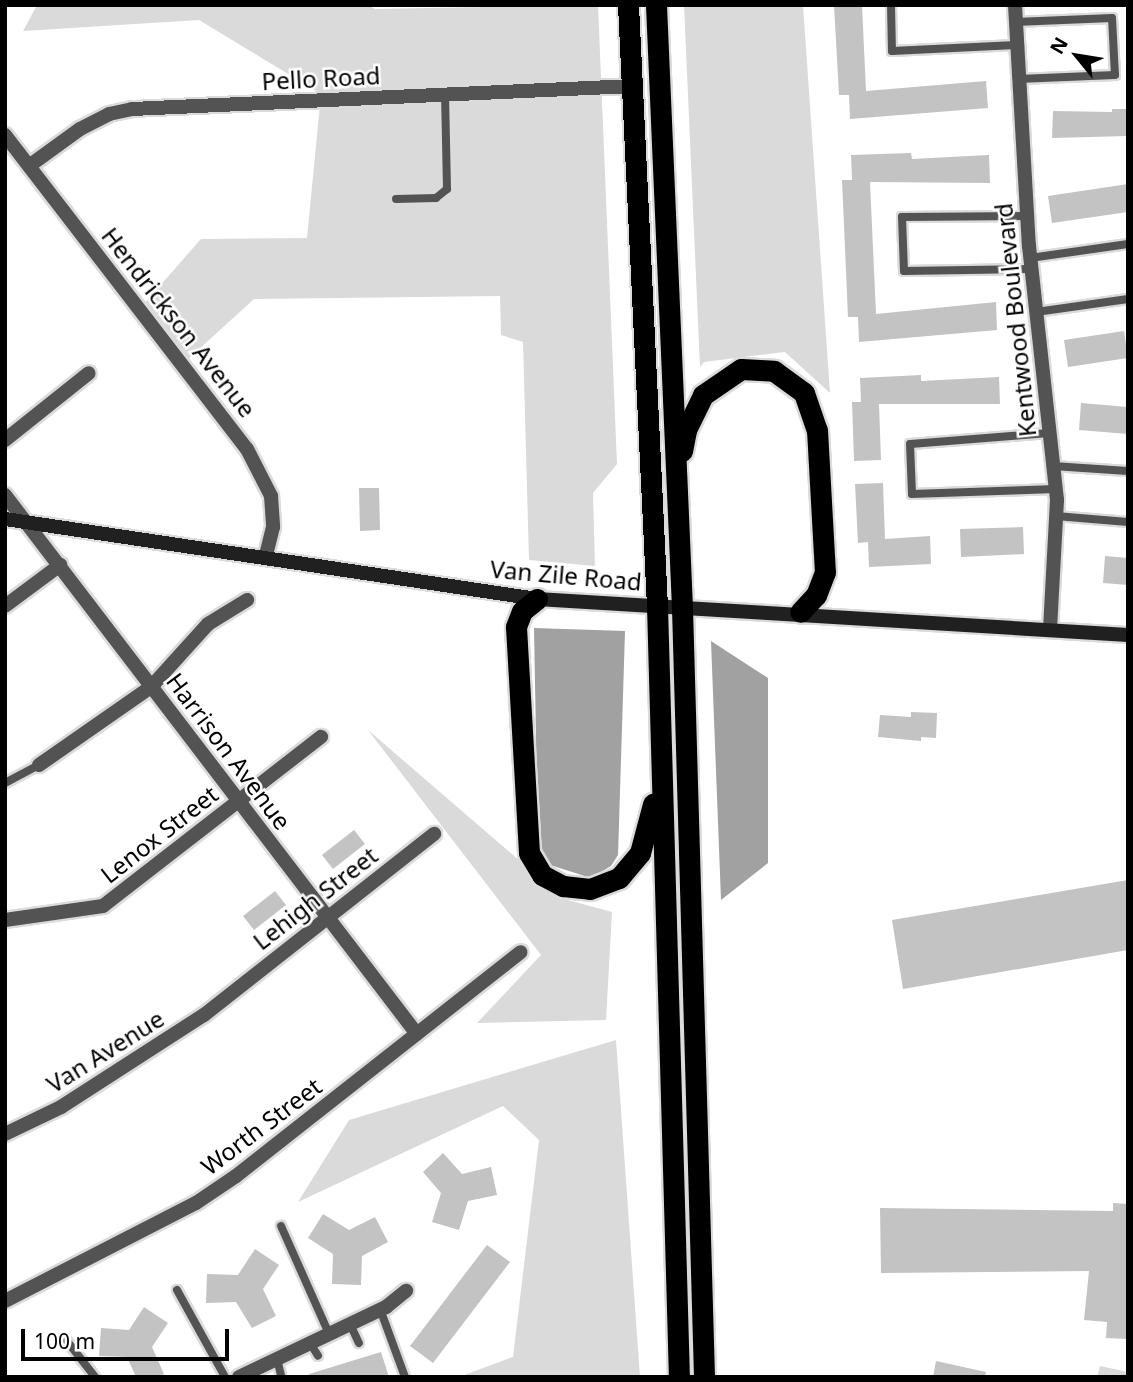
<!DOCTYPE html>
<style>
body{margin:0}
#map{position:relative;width:1133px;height:1382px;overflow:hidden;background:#fff;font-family:"Noto Sans",sans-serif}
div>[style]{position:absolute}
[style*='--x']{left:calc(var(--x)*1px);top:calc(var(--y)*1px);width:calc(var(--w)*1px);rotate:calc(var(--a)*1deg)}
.green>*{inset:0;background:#dadada}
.water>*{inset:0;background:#a1a1a1}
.building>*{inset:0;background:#c3c3c3}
.roads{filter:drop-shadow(2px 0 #dbdbdb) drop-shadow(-2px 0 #dbdbdb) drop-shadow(0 2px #dbdbdb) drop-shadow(0 -2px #dbdbdb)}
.lane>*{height:8px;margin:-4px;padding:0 4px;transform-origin:4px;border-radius:4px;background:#535353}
.street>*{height:14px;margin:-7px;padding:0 7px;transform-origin:7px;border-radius:7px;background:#535353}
.secondary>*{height:14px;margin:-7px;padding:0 7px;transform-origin:7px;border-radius:7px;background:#202020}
.highway>*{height:21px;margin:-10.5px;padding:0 10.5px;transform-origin:10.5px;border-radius:10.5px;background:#000}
span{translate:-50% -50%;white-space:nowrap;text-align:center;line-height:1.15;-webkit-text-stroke:5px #fff;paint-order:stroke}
.street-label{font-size:24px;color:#000}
.frame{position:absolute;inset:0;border:7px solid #000;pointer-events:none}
.north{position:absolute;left:1042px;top:21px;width:70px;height:70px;-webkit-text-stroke:5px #fff;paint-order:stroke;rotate:300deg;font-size:19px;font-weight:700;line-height:28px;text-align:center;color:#000}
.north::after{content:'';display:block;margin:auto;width:24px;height:32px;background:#000;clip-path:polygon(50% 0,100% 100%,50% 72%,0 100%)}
.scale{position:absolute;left:21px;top:1329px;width:208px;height:32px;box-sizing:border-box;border:4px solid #000;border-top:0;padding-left:9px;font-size:21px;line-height:24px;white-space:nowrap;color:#000;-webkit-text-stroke:5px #fff;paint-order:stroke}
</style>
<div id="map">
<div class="green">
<div style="clip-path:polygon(37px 5px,368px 5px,375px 9px,598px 5px,617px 464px,593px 493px,595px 566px,529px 560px,523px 342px,501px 335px,500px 296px,254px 299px,186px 361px,143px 305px,201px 239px,307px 238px,321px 94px,199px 20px,23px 31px)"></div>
<div style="clip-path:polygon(684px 5px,803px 5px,830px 393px,785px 352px,704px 362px,700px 367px)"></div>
<div style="clip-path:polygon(368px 730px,564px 899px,612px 912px,606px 1020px,477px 1023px,541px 955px)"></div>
<div style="clip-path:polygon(616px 1040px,640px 1377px,459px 1377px,513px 1357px,539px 1140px,503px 1106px,298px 1202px,349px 1120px)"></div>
<div style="clip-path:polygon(1100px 1366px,1128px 1372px,1128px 1377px,1097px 1377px)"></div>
</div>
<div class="water">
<div style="clip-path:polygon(534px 628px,625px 631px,618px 855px,611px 866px,591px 878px,547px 864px,538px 847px)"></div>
<div style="clip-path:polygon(711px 641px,768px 678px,768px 863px,721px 900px)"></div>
</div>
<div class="building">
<div style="clip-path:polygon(834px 5px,862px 5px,866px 91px,986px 81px,988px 108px,850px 119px,849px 95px,839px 95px)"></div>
<div style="clip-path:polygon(1112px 109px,1128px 109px,1128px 136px,1052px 138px,1053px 111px,1112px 112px)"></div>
<div style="clip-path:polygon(911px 153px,912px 159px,989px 155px,990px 183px,870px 182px,876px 314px,996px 302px,997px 330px,859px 342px,858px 317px,848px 317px,842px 180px,852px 180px,851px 155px)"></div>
<div style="clip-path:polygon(1128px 184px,1128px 212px,1052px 223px,1048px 196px)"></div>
<div style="clip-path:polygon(1124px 331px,1128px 358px,1068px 367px,1064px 340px)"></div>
<div style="clip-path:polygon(921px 375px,921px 381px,999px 377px,1000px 404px,879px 404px,881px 460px,854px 461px,852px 402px,861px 402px,860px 378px)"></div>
<div style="clip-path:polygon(1081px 403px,1128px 407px,1128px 434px,1079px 430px)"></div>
<div style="clip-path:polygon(883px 483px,885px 539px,930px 536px,931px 564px,869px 567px,868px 542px,858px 543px,855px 484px)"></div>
<div style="clip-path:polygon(359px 488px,379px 488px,380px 530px,360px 531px)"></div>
<div style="clip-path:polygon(1023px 527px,1024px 554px,961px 557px,960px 529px)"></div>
<div style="clip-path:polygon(1105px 556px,1128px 558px,1128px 585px,1103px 583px)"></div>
<div style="clip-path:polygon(911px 712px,937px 713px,936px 738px,921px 737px,921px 741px,878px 737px,880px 715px,911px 717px)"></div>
<div style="clip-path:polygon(354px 830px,365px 844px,333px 869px,322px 855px)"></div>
<div style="clip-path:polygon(1128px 880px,1128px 950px,903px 989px,892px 920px)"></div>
<div style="clip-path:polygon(275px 891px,286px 905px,254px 930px,243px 916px)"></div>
<div style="clip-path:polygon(443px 1153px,462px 1174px,491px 1167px,497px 1195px,468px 1201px,459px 1230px,432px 1222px,441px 1193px,423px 1172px)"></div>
<div style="clip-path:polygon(1113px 1203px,1128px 1204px,1128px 1339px,1106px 1338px,1107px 1322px,1084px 1320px,1089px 1271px,881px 1273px,880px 1208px,1113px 1211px)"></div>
<div style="clip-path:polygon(323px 1214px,349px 1230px,375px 1217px,388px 1242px,362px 1256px,361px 1285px,332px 1284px,333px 1254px,308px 1238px)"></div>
<div style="clip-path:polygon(487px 1245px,510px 1262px,433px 1363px,410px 1346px)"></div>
<div style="clip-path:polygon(255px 1249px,279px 1265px,263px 1289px,276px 1316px,252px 1328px,236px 1302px,206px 1303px,207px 1274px,238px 1275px)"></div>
<div style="clip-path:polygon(144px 1307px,168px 1323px,152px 1347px,164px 1374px,158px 1377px,136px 1377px,127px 1357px,99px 1356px,101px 1328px,129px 1330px)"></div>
<div style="clip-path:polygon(381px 1352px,389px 1377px,310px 1377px,309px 1374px)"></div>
<div style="clip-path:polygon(936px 1361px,986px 1372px,985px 1377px,933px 1377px)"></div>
</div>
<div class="roads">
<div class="lane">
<div style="--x:891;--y:5;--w:46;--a:88.8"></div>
<div style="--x:892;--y:51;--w:124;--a:-2.8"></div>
<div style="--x:1015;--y:22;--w:97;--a:-2.4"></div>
<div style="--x:1112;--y:18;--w:57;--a:87"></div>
<div style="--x:1115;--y:75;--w:97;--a:177.6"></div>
<div style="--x:396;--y:199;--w:40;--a:-1.4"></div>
<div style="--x:436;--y:198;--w:14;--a:-39"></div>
<div style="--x:447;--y:189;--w:95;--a:-91.2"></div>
<div style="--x:1027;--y:216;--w:125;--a:179.5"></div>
<div style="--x:902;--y:217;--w:54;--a:87.9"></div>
<div style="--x:904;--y:271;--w:127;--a:-0.9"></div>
<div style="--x:1030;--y:258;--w:99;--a:-8.1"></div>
<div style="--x:1036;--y:312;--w:93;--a:-8"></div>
<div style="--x:1049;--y:433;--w:139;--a:175.5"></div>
<div style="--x:910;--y:444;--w:50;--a:87.7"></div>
<div style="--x:912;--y:494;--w:144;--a:-2"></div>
<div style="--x:1053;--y:466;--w:75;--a:3.8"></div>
<div style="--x:1056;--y:516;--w:72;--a:4.8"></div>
<div style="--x:5;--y:783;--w:38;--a:-28"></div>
<div style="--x:281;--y:1226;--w:118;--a:66"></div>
<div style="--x:177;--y:1290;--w:99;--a:61.1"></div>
<div style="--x:380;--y:1309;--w:72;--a:69.8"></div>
<div style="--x:350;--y:1324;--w:21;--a:65"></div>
<div style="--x:67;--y:1341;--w:46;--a:52.1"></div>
<div style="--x:310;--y:1343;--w:15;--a:58"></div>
<div style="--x:277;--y:1359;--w:16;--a:76"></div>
</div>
<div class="street">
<div style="--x:1015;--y:5;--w:241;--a:86.7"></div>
<div style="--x:1029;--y:246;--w:256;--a:83.7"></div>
<div style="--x:1057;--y:500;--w:130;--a:93.1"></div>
<div style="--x:5;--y:135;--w:396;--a:52.4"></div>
<div style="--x:247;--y:449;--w:53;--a:62.9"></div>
<div style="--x:271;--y:496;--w:31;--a:86"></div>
<div style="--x:273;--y:527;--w:29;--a:104"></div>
<div style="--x:29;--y:166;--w:63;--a:-36"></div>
<div style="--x:80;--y:129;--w:33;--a:-27"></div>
<div style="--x:109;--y:114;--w:24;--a:-12"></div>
<div style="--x:132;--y:109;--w:501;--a:-2.63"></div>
<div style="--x:5;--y:440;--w:107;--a:-38.6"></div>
<div style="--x:5;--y:495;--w:678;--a:52.61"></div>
<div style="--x:5;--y:606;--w:69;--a:-36.7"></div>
<div style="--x:39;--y:765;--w:136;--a:-34.9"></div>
<div style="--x:151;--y:687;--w:85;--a:-47.9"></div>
<div style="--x:208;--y:624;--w:46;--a:-31.6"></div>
<div style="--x:5;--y:920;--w:99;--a:-8.1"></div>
<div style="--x:103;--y:906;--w:276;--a:-37.8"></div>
<div style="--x:5;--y:1134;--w:62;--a:-25.7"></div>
<div style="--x:61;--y:1107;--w:170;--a:-32.8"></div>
<div style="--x:204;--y:1015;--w:293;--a:-38.2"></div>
<div style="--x:5;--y:1301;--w:215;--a:-27.2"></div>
<div style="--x:196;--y:1203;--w:48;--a:-34"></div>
<div style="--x:236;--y:1176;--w:362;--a:-38.2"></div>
<div style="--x:239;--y:1377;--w:163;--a:-25.5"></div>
<div style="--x:386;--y:1307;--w:26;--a:-39"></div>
</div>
<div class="secondary">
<div style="--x:5;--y:519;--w:538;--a:8.55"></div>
<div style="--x:537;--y:599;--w:592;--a:3.49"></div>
</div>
<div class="highway">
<div style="--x:628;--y:5;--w:602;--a:87.24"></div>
<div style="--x:657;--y:606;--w:771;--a:88.37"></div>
<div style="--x:656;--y:5;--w:604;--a:87.53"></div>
<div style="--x:682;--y:608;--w:769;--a:88.36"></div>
<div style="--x:682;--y:451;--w:21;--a:-79"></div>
<div style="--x:686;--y:430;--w:39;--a:-64"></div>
<div style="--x:703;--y:395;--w:46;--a:-34.4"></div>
<div style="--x:741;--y:369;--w:33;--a:3"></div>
<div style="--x:774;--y:371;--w:37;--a:36"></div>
<div style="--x:804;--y:393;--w:39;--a:71"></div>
<div style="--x:817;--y:430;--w:142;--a:86.8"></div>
<div style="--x:825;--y:572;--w:25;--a:111"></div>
<div style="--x:816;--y:595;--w:23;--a:133"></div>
<div style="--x:537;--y:599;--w:19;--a:141"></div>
<div style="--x:522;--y:611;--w:17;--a:111"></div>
<div style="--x:516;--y:627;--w:226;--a:86.7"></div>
<div style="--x:529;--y:853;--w:26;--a:59"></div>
<div style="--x:542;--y:875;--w:24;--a:28"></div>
<div style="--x:563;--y:886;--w:27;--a:6"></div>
<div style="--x:590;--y:889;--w:31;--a:-21"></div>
<div style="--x:619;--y:878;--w:33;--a:-50"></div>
<div style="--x:640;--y:853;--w:51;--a:-75.1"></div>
</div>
</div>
<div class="street-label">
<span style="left:321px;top:78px;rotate:-3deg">Pello Road</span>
<span style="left:1015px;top:320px;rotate:-96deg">Kentwood Boulevard</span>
<span style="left:179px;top:322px;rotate:52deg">Hendrickson Avenue</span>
<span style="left:566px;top:575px;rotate:5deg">Van Zile Road</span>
<span style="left:229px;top:751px;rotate:53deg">Harrison Avenue</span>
<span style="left:159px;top:834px;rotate:-38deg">Lenox Street</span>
<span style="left:315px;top:898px;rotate:-38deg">Lehigh Street</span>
<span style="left:105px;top:1051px;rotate:-32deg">Van Avenue</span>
<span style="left:261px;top:1126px;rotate:-37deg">Worth Street</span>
</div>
<div class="frame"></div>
<div class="north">N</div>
<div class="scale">100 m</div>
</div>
